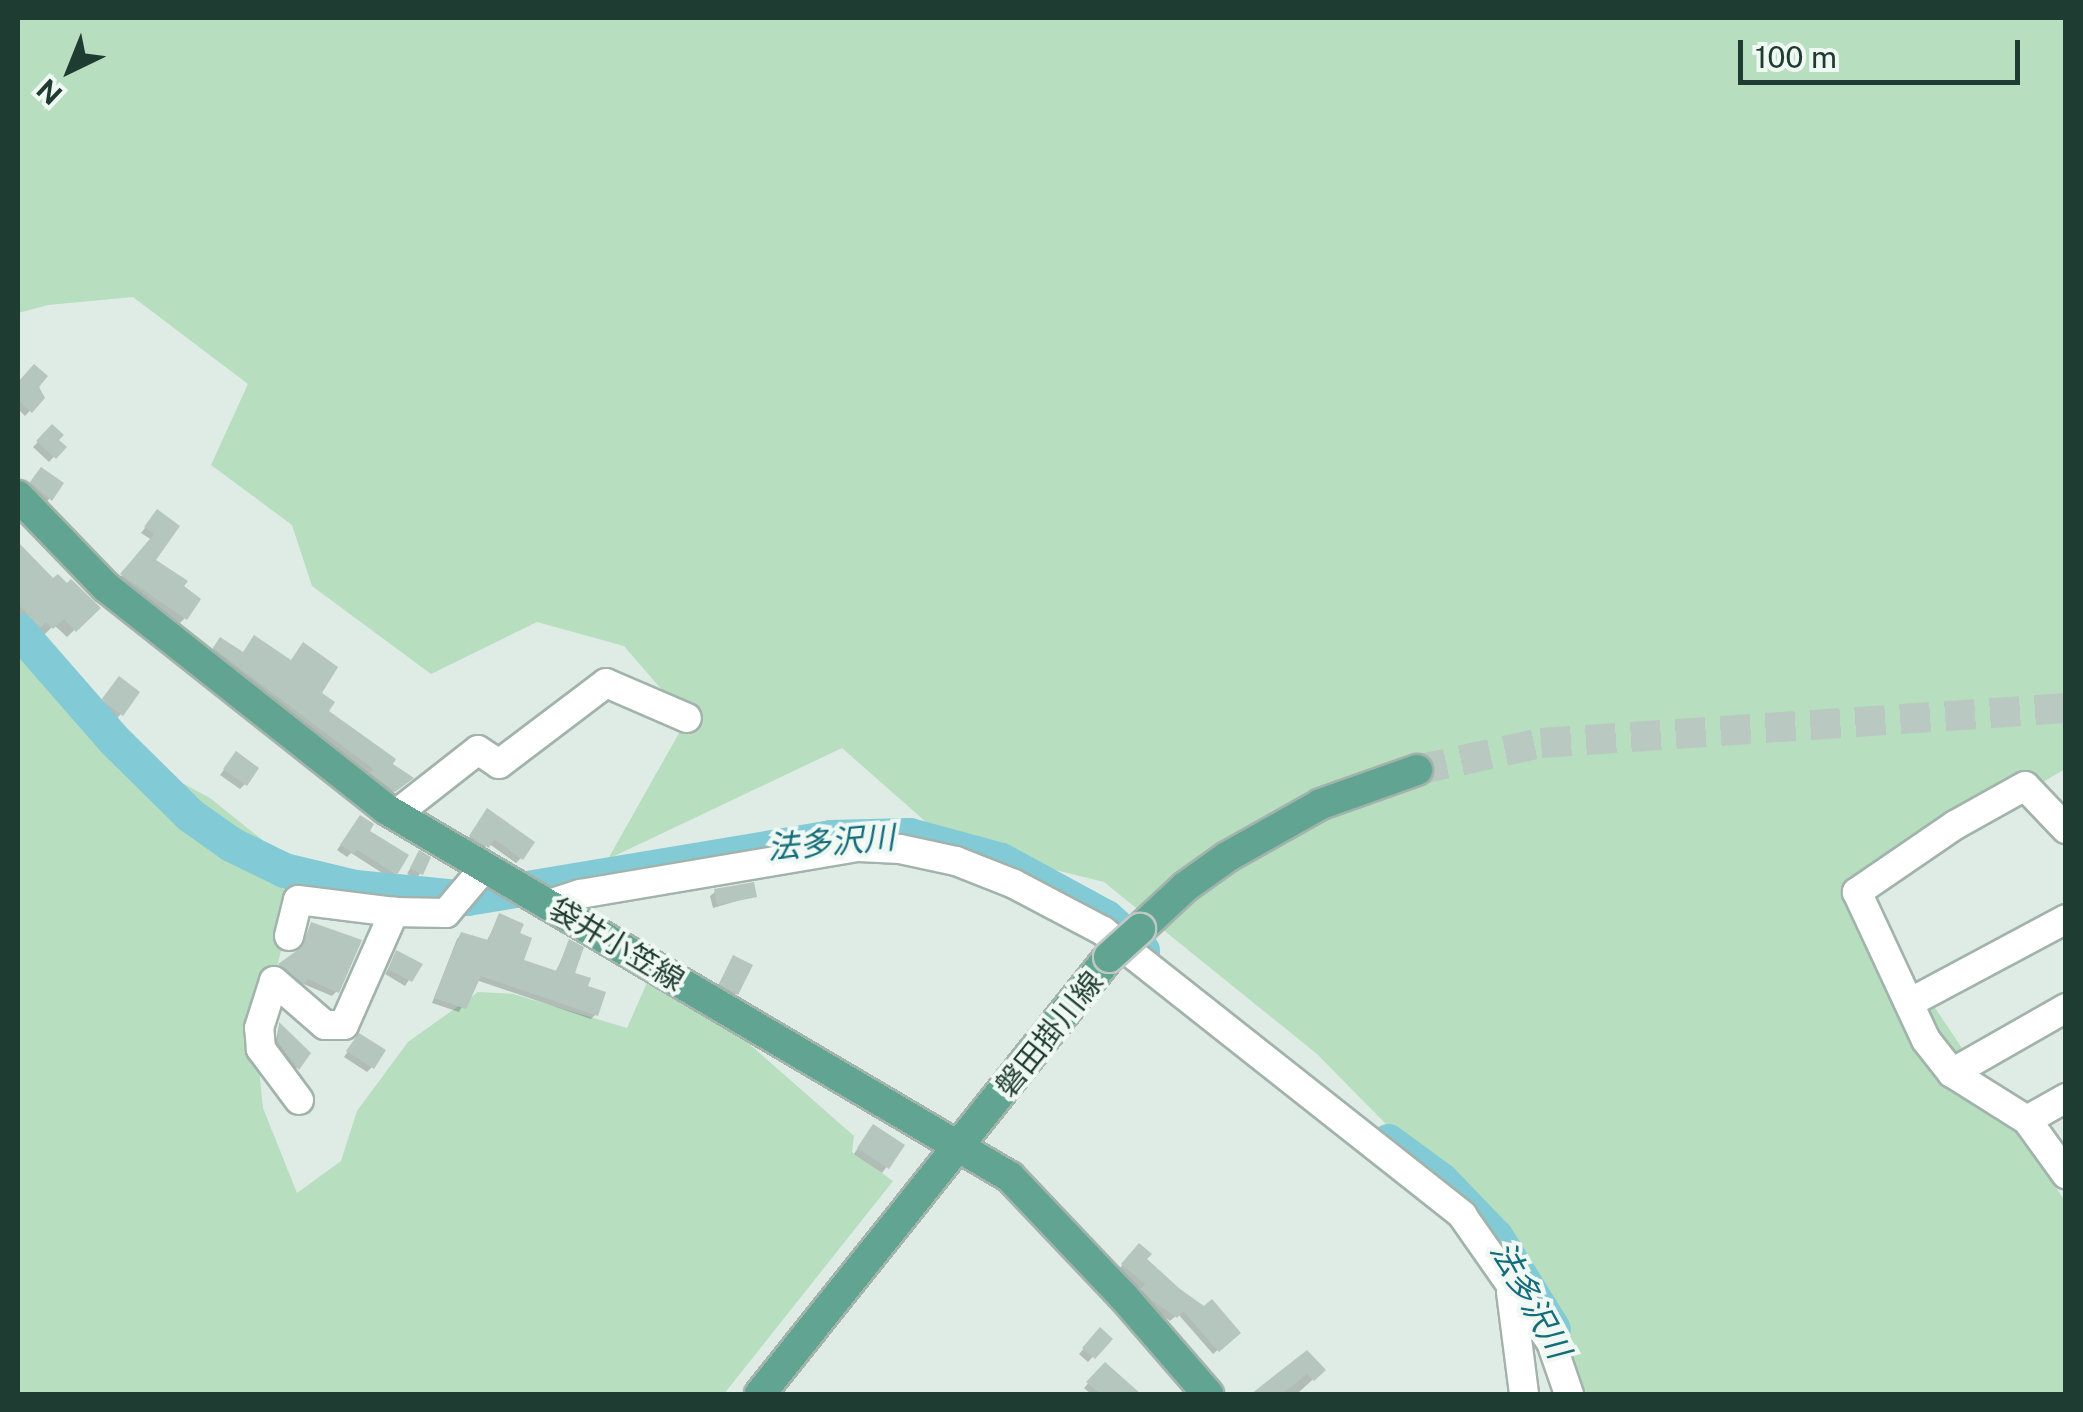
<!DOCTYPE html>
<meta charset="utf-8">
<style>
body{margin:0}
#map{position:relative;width:2083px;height:1412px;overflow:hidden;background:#dfebe5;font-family:"Public Sans","Noto Sans JP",sans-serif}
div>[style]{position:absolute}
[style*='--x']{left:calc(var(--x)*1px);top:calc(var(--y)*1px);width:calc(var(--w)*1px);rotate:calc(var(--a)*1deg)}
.green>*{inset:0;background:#b6debf}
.shadow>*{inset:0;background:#0003}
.river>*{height:35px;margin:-17.5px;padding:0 17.5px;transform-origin:17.5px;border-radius:17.5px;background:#82cad5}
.building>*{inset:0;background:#b4c6be}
.major-tunnel>*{height:30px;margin-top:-15px;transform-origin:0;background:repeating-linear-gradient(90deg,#b9c8c1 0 30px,transparent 0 45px)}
.roads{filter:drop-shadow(2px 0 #a2b3ac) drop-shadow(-2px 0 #a2b3ac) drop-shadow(0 2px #a2b3ac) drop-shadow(0 -2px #a2b3ac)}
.minor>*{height:28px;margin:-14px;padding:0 14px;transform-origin:14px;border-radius:14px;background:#fff}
.major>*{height:30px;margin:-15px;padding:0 15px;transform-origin:15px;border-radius:15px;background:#60a491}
.bridges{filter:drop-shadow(2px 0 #c0c8c6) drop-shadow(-2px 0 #c0c8c6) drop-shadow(0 2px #c0c8c6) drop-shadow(0 -2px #c0c8c6)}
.major-bridge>*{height:30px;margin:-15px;padding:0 15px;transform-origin:15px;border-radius:15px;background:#60a491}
span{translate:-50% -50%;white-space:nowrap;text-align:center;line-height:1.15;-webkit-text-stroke:8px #eff8f3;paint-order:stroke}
.street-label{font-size:30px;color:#1f3c33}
.water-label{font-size:32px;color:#156d7b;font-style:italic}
.frame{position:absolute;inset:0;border:20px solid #1f3c33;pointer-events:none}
.north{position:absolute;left:20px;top:20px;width:100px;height:100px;-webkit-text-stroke:8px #eff8f3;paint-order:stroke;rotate:223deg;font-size:28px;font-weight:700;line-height:40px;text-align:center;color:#1f3c33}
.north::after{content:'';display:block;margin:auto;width:35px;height:45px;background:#1f3c33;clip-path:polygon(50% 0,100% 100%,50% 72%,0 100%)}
.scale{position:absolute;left:1738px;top:40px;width:282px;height:45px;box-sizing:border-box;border:5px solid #1f3c33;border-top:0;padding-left:12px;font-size:30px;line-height:35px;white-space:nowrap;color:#1f3c33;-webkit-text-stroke:8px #eff8f3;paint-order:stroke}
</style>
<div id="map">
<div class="green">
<div style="clip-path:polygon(18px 18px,2065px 18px,2065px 769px,1857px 892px,2065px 1201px,2065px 1394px,1571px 1394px,1454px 1193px,1317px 1054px,1104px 882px,951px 844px,842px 748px,608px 859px,687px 719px,624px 646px,537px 622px,431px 674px,312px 586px,292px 525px,211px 465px,248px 384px,133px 297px,48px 305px,18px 313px)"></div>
<div style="clip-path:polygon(18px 645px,106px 742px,210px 798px,296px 867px,296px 889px,257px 1049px,263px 1108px,297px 1193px,341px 1161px,357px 1111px,408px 1042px,478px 992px,513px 994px,627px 1028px,650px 976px,731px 1028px,854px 1136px,852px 1152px,893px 1181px,724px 1394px,18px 1394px)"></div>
</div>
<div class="shadow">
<div style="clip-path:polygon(34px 367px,42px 398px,25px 416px,18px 409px,18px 385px)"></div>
<div style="clip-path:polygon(52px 428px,63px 447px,49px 462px,33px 447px)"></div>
<div style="clip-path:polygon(36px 474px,61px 484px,45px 504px,27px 488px)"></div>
<div style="clip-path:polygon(157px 513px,153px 561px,180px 587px,185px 618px,180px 623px,118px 580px,152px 540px,141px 533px)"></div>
<div style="clip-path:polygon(18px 545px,53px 582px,97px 608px,67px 637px,54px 625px,44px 635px,37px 628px,31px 634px,18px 619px)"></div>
<div style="clip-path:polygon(216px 644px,318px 694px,326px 711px,406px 782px,389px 795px,368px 778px,370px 774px,210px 653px)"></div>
<div style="clip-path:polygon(114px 684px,121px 714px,116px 719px,98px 706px)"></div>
<div style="clip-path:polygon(232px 759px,245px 784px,240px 789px,220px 775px)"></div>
<div style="clip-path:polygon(483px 816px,521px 858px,516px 863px,488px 843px,482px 851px,466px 842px)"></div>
<div style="clip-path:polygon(356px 823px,395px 873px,390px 878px,351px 853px,347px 857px,337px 850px)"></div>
<div style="clip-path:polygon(419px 853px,421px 873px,416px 878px,407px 874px)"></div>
<div style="clip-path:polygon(715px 892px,754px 896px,713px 908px,710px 896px)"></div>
<div style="clip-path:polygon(500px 916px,517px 934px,521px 962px,555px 973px,570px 942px,571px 975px,585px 987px,596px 1014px,591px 1019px,476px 980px,459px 1012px,432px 1003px,457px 939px,461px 935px,486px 942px)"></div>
<div style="clip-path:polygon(312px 925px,337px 991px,332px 996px,301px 983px,297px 987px,275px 970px,299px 953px)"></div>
<div style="clip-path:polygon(397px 954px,419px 965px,405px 986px,385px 974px)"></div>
<div style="clip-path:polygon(734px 958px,736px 994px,732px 998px,716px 989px)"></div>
<div style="clip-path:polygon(279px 1026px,308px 1053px,293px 1073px,274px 1048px)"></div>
<div style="clip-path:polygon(355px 1041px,372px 1067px,367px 1072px,344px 1057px)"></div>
<div style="clip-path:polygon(869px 1131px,902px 1146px,882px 1173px,854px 1154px)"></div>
<div style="clip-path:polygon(1139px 1247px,1144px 1259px,1179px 1291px,1237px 1333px,1213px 1354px,1178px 1314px,1170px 1321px,1148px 1305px,1138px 1295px,1142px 1290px,1118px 1270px)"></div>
<div style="clip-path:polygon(1100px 1331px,1109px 1339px,1088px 1362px,1079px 1354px)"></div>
<div style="clip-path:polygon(1307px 1354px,1323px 1370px,1297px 1394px,1256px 1394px)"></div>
<div style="clip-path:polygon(1105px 1365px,1133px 1394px,1091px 1394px,1084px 1388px)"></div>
</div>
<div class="river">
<div style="--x:18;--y:630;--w:147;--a:48.9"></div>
<div style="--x:115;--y:741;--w:105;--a:44.6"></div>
<div style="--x:190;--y:815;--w:50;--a:35.3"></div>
<div style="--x:231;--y:844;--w:59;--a:26.1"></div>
<div style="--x:284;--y:870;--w:73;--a:13.5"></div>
<div style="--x:355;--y:887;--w:113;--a:5.6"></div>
<div style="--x:467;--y:898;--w:368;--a:-9.5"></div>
<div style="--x:830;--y:837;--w:79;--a:-1.5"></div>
<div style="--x:909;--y:835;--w:95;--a:15.2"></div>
<div style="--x:1001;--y:860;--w:119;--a:28.5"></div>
<div style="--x:1106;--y:917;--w:49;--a:42.5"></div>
<div style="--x:1388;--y:1141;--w:66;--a:36.3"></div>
<div style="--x:1441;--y:1180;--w:79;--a:46"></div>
<div style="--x:1496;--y:1237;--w:108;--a:58.2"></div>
</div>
<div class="building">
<div style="clip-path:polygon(34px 364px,48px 376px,39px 387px,45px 398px,32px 413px,18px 400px,18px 382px)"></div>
<div style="clip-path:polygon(52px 424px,64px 435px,59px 440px,67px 447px,56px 459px,36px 441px)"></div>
<div style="clip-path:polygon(41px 467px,64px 483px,52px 501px,30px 482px)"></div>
<div style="clip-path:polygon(157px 509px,180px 526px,156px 560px,188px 581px,184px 586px,201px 599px,187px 620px,120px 574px,154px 534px,144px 527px)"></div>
<div style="clip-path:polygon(18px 542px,53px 578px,58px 574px,67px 583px,71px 579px,101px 608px,76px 632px,64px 619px,53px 629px,46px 622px,40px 628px,18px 604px)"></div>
<div style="clip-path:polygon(254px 635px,291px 660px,303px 642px,338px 667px,322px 693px,335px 702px,329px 711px,396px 759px,393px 764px,414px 778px,395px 792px,370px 773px,373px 769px,213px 648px,220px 637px,243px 652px)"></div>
<div style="clip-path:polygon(119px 676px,140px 692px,123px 716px,101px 700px)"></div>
<div style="clip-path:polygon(236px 751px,259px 768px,247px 786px,223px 769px)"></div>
<div style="clip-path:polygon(487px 808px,535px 842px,523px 860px,494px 839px,489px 848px,469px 836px)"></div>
<div style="clip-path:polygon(360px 815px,374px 824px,370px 831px,409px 855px,397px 875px,357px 850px,354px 854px,340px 845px)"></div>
<div style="clip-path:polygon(419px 850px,431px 857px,423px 875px,410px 868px)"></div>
<div style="clip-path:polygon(754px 882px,757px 897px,717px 905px,714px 889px)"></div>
<div style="clip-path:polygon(499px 913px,524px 924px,520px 933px,532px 938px,524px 960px,557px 971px,569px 939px,584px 947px,575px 973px,591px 978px,588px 986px,606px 992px,598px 1016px,481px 976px,466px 1009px,434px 998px,461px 932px,488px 940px)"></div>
<div style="clip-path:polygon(311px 922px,362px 940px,339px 993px,308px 979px,304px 984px,278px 964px,302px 947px)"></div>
<div style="clip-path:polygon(396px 950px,423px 964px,412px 982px,388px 969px)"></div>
<div style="clip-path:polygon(733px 955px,753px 965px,738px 995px,719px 984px)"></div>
<div style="clip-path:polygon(279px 1022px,311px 1053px,299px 1070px,278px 1042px)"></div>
<div style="clip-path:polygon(359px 1033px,386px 1050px,374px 1069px,346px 1051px)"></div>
<div style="clip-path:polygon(873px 1124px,905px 1145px,889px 1169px,857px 1148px)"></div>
<div style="clip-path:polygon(1139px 1243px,1152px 1254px,1147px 1259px,1180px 1289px,1204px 1306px,1212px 1299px,1241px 1333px,1219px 1352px,1183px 1311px,1177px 1318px,1153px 1301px,1141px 1289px,1145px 1284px,1121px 1264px)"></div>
<div style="clip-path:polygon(1100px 1327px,1113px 1339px,1095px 1359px,1082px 1348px)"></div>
<div style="clip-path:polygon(1307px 1350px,1326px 1370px,1314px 1381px,1307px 1374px,1282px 1394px,1251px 1394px)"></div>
<div style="clip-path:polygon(1105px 1362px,1141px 1394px,1101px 1394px,1086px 1382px)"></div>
</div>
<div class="major-tunnel">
<div style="--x:1417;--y:770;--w:127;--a:-12.3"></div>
<div style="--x:1541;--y:743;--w:526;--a:-3.81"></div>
</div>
<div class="roads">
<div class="minor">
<div style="--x:395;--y:815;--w:105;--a:-38.1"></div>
<div style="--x:478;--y:750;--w:25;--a:34"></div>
<div style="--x:499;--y:764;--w:134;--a:-37.1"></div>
<div style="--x:606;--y:683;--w:88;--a:23.4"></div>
<div style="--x:2066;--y:829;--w:59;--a:-133.6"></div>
<div style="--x:2025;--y:786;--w:80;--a:150.9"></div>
<div style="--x:1955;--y:825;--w:119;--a:145.6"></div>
<div style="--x:1857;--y:892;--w:163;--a:65"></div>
<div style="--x:1926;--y:1040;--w:42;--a:51.8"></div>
<div style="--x:1952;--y:1073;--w:89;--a:32.1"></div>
<div style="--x:2027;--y:1120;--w:67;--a:54.2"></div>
<div style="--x:549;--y:904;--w:33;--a:-18"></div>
<div style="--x:580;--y:894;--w:283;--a:-9.6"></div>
<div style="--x:859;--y:847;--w:41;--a:2.8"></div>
<div style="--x:900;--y:849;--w:57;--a:12.1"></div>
<div style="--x:956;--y:861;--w:62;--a:21.6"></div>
<div style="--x:1014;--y:884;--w:101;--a:27.8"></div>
<div style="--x:1103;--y:931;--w:458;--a:38.3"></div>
<div style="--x:1462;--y:1215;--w:155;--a:55"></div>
<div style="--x:1551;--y:1342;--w:55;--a:70.9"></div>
<div style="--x:289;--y:936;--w:37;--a:-76"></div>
<div style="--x:298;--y:900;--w:97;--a:7.1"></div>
<div style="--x:394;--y:912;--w:52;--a:1.1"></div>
<div style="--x:446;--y:913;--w:59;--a:-49.8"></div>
<div style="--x:1909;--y:1003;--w:178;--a:-28.1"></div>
<div style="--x:1952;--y:1073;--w:131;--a:-29.7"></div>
<div style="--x:299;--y:1100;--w:64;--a:-126.7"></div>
<div style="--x:261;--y:1049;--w:21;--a:-95"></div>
<div style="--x:259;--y:1028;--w:49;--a:-72.3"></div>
<div style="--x:274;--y:981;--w:67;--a:40.8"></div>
<div style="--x:325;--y:1025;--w:19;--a:0"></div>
<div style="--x:344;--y:1025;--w:124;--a:-66.1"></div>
<div style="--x:2027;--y:1120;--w:45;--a:-29.4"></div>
<div style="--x:1511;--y:1292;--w:103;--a:82.7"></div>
</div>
<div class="major">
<div style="--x:18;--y:496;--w:127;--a:46"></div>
<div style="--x:106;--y:587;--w:357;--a:38.4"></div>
<div style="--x:386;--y:809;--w:724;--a:30.53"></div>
<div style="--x:1010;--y:1177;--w:164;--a:46.5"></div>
<div style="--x:1123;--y:1296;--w:130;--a:49.1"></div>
<div style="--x:1140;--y:929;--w:62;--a:-43"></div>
<div style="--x:1185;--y:887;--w:52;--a:-35.5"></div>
<div style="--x:1227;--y:857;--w:108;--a:-29.4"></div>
<div style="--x:1321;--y:804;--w:102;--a:-19.5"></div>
<div style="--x:760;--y:1394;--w:559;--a:-51.39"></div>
</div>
</div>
<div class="bridges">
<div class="major-bridge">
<div style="--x:1109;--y:957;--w:42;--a:-42.1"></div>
</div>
</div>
<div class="street-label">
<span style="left:617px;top:944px;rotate:31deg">袋井小笠線</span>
<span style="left:1049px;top:1034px;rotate:-51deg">磐田掛川線</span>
</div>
<div class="water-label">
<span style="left:831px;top:843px;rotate:-5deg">法多沢川</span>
<span style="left:1530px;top:1300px;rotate:61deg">法多沢川</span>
</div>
<div class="frame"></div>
<div class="north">N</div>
<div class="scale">100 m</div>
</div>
